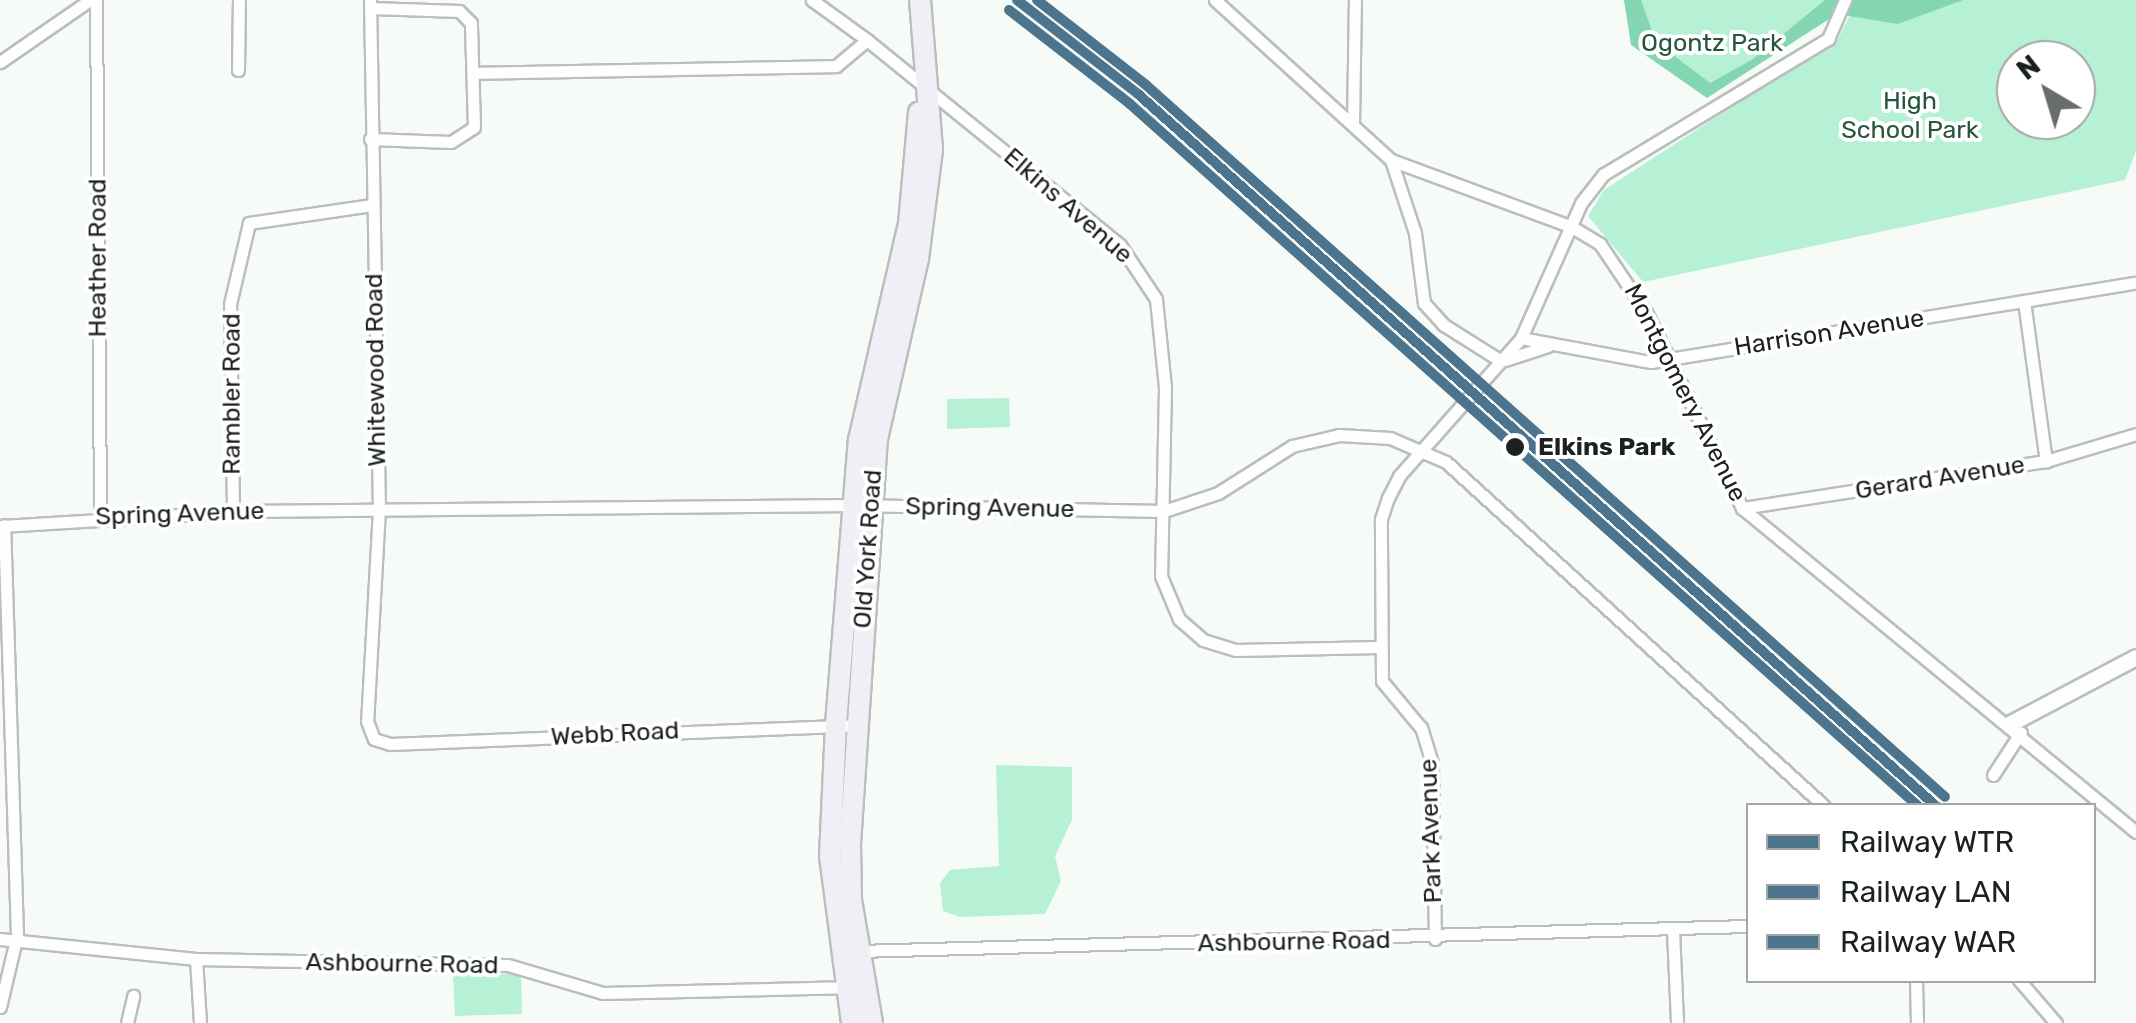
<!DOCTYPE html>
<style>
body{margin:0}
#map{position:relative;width:2136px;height:1023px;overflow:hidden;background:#f6fbf8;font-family:Rubik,sans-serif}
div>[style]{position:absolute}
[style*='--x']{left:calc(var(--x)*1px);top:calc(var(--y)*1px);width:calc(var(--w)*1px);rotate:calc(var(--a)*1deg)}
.green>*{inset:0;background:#b7f1d5}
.water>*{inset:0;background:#84d6b2}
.roads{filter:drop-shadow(2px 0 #babebc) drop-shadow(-2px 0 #babebc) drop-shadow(0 2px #babebc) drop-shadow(0 -2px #babebc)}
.minor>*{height:11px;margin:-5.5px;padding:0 5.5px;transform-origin:5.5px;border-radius:5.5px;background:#fefefe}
.tertiary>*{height:15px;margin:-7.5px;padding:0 7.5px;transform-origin:7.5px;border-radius:7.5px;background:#fefefe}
.trunk>*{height:20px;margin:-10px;padding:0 10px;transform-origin:10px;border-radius:10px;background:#f1eef6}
.rail-1>*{height:10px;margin:-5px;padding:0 5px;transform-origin:5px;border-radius:5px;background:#4c748c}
.rail-2>*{height:10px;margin:-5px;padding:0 5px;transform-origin:5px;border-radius:5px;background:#4c748c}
.rail-3>*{height:10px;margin:-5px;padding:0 5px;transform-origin:5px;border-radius:5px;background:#4c748c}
.dots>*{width:28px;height:28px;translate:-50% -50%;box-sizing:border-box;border:5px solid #fff;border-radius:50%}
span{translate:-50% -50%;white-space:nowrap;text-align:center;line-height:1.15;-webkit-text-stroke:8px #fff;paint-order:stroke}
.park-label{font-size:25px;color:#26553f}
.street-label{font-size:25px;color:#1a211e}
.stop-label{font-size:25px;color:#1a211e;font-weight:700}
.left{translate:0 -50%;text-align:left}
.legend{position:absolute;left:1746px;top:803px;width:350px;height:180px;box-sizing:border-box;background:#fff;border:2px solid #a3a6a5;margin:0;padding:12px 18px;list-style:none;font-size:30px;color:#1a211e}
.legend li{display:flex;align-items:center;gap:20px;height:50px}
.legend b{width:50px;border:2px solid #a3a6a5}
.north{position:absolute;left:1996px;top:40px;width:100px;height:100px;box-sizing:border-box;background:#fff;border:2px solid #a3a6a5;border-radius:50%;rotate:322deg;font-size:28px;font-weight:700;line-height:40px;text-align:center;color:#1a211e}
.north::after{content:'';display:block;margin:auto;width:35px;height:45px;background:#676d6a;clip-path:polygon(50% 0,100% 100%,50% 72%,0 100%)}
</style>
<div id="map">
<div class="green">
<div style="clip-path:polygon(1623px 0,1835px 0,1713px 91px,1663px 61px)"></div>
<div style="clip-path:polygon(evenodd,1935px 0,2136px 0,2136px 151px,2125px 180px,1643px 282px,1588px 216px,1604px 190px,1839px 37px,1852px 11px,1935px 0,2016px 60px,2076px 60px,2076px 120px,2016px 120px,2016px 60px)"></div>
<div style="clip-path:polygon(1009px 398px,1010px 427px,947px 429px,947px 399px)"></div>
<div style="clip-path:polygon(996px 765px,1072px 767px,1072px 820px,1055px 856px,1061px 881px,1045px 914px,960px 917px,943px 911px,940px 883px,950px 870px,999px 866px)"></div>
<div style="clip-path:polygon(521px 973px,522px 1014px,455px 1016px,453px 975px)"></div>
</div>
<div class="water">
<div style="clip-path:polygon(1624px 0,1641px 0,1656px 42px,1710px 83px,1753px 59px,1825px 0,1963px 0,1898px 24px,1837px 14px,1707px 98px,1631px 45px)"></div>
</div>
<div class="roads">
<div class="minor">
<div style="--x:96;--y:0;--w:515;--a:89.55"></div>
<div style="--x:370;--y:0;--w:509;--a:88.99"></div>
<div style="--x:379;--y:509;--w:212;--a:93.2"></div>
<div style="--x:367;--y:721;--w:19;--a:69"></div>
<div style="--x:374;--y:739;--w:17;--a:17"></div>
<div style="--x:390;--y:744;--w:468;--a:-2.3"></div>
<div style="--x:812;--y:0;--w:68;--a:36"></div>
<div style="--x:1215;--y:0;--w:238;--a:42.3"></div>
<div style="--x:1391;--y:160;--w:77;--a:71.8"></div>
<div style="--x:1415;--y:233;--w:71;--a:82.7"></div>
<div style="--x:1424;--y:303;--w:30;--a:48"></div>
<div style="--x:1444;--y:325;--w:67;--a:32.3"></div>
<div style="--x:0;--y:62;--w:109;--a:-34.6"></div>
<div style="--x:238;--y:70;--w:70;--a:-89.2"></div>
<div style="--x:473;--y:73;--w:363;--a:-1.1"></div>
<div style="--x:836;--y:66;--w:40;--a:-40"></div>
<div style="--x:867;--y:40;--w:326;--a:39"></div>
<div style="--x:1120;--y:245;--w:65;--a:56.3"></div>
<div style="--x:1156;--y:299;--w:89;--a:84.2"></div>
<div style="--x:1165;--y:388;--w:188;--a:91.2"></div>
<div style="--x:1161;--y:576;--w:47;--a:67.3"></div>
<div style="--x:1179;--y:619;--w:32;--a:41"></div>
<div style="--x:1203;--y:640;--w:34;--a:17"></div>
<div style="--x:1236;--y:650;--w:143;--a:-1.2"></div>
<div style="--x:1353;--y:124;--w:124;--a:-89.1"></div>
<div style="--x:370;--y:139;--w:81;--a:2.1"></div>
<div style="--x:451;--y:142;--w:27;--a:-33"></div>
<div style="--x:474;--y:127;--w:104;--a:-91.7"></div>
<div style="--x:471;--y:23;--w:17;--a:-135"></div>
<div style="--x:459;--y:11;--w:88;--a:-178"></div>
<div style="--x:1391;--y:160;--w:193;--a:20.3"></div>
<div style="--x:1572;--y:227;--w:33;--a:31"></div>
<div style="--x:1600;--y:244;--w:84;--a:56.1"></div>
<div style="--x:1647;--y:314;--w:216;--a:63.9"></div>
<div style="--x:1742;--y:508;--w:510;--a:39.43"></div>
<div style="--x:2024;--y:301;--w:162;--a:82.2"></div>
<div style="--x:1521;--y:338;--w:132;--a:10.5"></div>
<div style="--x:1651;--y:362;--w:491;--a:-9.3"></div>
<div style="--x:1505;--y:360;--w:45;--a:-18"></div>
<div style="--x:1742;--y:508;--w:308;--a:-8.8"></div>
<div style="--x:2046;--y:461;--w:94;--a:-16.7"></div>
<div style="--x:233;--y:511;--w:207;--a:-90.8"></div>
<div style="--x:230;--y:304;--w:83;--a:-76.8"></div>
<div style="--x:249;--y:223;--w:124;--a:-8.3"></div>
<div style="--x:0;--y:526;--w:244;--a:-3.5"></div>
<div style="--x:244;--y:511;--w:609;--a:-0.56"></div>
<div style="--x:853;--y:505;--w:311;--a:1.1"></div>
<div style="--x:1164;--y:511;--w:57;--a:-18.4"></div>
<div style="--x:1218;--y:493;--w:88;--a:-32.4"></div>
<div style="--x:1292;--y:446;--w:48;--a:-13.2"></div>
<div style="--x:1339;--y:435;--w:51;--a:3.4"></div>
<div style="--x:1390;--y:438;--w:61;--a:23.2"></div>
<div style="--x:1446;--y:462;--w:511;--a:42.3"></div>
<div style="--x:1993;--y:775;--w:51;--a:-56.9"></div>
<div style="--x:1673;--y:930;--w:93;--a:87.5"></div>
<div style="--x:0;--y:939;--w:197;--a:5.8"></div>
<div style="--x:196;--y:959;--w:312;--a:1.1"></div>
<div style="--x:508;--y:965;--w:99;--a:16.4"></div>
<div style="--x:603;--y:993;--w:250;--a:-1.4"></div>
<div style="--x:1435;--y:939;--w:176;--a:-91"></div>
<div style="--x:1432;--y:763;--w:37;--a:-107"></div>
<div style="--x:1421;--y:728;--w:61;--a:-129.7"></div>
<div style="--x:1382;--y:681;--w:162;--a:-90.4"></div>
<div style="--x:1381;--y:519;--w:22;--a:-72"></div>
<div style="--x:1388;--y:498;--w:25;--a:-63"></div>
<div style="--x:1399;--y:476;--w:184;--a:-48.5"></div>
<div style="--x:1521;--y:338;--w:148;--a:-66"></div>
<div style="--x:1581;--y:203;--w:37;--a:-52"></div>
<div style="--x:1604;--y:174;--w:262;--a:-31.1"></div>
<div style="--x:1828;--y:39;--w:43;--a:-66.4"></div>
<div style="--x:858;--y:951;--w:890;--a:-1.61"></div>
<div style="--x:196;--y:959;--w:64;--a:86.4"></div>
<div style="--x:1916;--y:980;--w:43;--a:88.7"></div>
<div style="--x:2019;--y:980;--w:57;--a:49.3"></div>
<div style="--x:0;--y:1007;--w:74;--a:-76.7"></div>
<div style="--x:17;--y:935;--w:410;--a:-91.8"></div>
<div style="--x:127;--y:1023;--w:28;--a:-77"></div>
</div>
<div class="tertiary">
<div style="--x:2011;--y:723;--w:141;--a:-27.8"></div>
</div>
<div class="trunk">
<div style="--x:852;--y:1023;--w:167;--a:-97.5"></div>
<div style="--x:830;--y:857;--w:133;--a:-87.4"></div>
<div style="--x:836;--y:724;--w:285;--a:-85.4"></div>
<div style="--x:859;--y:440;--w:222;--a:-77"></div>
<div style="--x:909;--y:224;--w:112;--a:-84.9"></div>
<div style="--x:872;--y:1023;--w:125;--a:-99.7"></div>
<div style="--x:851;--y:900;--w:56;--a:-91"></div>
<div style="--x:850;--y:844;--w:406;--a:-86.2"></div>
<div style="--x:877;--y:439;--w:185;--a:-77.2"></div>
<div style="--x:918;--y:259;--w:111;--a:-82.7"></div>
<div style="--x:932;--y:149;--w:149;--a:-94.6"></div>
</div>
</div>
<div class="rail-1">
<div style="--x:1017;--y:0;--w:153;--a:37.8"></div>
<div style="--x:1138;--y:94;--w:1069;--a:41.74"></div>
</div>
<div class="rail-2">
<div style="--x:1009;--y:10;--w:153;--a:37.8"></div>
<div style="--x:1130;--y:104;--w:1055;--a:41.7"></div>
</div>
<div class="rail-3">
<div style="--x:1037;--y:0;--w:138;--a:37.9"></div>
<div style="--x:1146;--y:85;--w:1070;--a:41.7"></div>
</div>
<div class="dots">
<div style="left:1515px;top:447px;background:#1a211e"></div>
</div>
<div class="park-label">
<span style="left:1712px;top:43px">Ogontz Park</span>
<span style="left:1910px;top:116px">High<br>School Park</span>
</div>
<div class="street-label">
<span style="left:1068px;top:206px;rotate:41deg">Elkins Avenue</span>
<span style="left:98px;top:258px;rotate:-90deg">Heather Road</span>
<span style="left:1829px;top:333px;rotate:-9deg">Harrison Avenue</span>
<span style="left:376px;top:370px;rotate:-91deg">Whitewood Road</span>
<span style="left:1685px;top:393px;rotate:63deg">Montgomery Avenue</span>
<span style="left:232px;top:394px;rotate:-90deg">Rambler Road</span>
<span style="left:1940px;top:478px;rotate:-9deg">Gerard Avenue</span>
<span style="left:990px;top:508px;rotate:1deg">Spring Avenue</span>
<span style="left:180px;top:514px;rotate:-2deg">Spring Avenue</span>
<span style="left:868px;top:549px;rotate:-86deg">Old York Road</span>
<span style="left:615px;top:734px;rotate:-3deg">Webb Road</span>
<span style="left:1431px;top:831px;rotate:-92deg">Park Avenue</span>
<span style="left:1294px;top:942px;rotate:-1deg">Ashbourne Road</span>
<span style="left:402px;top:964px;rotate:1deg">Ashbourne Road</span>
</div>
<div class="stop-label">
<span class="left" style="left:1538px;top:447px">Elkins Park</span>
</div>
<ul class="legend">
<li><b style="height:12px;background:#4c748c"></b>Railway WTR</li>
<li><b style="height:12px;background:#4c748c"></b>Railway LAN</li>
<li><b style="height:12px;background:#4c748c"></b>Railway WAR</li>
</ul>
<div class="north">N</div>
</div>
